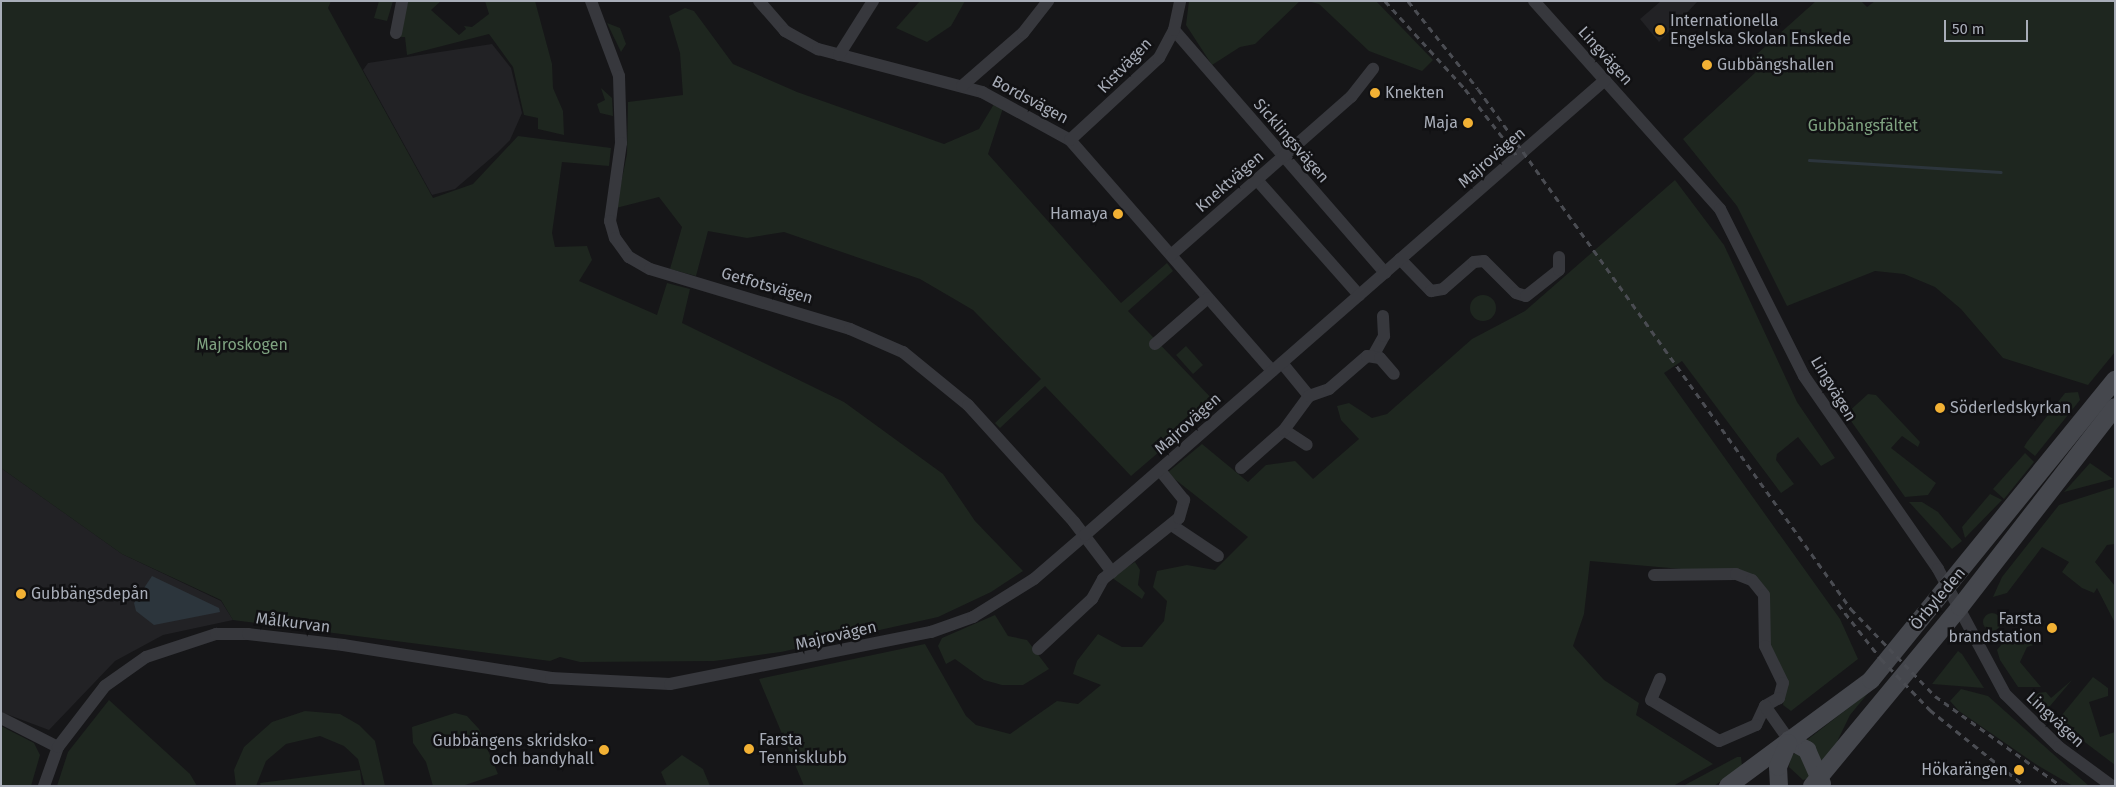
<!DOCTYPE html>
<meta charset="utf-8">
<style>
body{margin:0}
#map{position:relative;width:2116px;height:787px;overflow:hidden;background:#161618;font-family:"Fira Sans",sans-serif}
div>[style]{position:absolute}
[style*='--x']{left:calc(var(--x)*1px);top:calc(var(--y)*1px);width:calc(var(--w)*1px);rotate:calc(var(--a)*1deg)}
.built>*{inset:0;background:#222225}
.green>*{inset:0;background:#1e261f}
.round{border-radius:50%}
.water>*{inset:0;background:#2c353c}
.stream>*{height:3px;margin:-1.5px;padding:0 1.5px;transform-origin:1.5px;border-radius:1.5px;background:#2c353c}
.street>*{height:12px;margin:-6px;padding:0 6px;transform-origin:6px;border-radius:6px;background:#37383d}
.secondary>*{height:18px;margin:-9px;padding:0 9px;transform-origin:9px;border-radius:9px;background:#45474d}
.rail>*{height:3px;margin-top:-1.5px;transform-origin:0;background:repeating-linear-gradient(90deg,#4a4c52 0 6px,transparent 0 11px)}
.dots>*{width:14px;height:14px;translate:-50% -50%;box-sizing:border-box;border:2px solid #111113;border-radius:50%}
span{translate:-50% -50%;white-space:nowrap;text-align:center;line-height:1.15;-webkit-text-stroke:5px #111113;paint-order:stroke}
.poi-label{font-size:16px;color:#a8adb8}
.left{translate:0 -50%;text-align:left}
.right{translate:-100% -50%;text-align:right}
.street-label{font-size:16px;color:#a8adb8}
.park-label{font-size:16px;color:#7fa381}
.frame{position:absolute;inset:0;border:2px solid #a8adb8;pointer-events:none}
.scale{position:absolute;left:1944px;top:20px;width:84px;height:22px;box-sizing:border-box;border:2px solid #a8adb8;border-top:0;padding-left:6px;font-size:15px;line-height:18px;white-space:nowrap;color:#a8adb8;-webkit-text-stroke:4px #111113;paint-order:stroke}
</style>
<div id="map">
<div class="built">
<div style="clip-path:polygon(1661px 1px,1698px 1px,1659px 42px,1640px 19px)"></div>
<div style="clip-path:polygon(492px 44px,511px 68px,522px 113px,510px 140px,497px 153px,455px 189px,432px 195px,363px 70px,368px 63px)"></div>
<div style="clip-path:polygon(1px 468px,122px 554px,221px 601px,233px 620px,163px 635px,115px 661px,49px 730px,1px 712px)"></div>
</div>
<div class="green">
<div style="clip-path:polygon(1px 1px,331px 1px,328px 8px,433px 198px,473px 184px,518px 136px,611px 148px,609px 166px,562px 162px,552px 233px,555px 247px,587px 246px,592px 260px,579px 281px,657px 315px,667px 283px,690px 289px,682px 323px,844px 402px,943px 474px,975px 521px,1023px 571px,991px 592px,938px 617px,781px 652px,714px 661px,580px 662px,560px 657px,550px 661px,233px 620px,221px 600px,122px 554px,1px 468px)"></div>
<div style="clip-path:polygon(379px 1px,393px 1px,387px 21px,374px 18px)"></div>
<div style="clip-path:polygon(408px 1px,441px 1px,431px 10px,459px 35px,466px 29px,464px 26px,472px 27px,489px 14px,485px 1px,535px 1px,552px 64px,553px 88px,563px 111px,564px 135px,538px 129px,538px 118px,524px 115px,513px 67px,489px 34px,407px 55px,405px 37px,400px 37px)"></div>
<div style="clip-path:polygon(920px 1px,965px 1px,951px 26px,927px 42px,896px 28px)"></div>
<div style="clip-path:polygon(1189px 1px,1300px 1px,1255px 44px,1240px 47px,1212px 65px,1186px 25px)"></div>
<div style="clip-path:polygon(1307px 1px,1376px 1px,1433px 60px,1422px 71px,1369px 51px,1319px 4px)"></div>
<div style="clip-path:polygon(1816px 1px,1861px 1px,1867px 7px,1875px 1px,2115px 1px,2115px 352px,2088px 385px,2003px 358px,1961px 309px,1935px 287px,1904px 274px,1875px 271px,1787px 306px,1737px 206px,1683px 139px,1756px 72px,1748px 62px)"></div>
<div style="clip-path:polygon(685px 8px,694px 11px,733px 64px,797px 92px,944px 144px,979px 129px,994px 104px,1003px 108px,988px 154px,1121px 303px,1167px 263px,1173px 271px,1128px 311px,1216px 403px,1131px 476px,1045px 386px,1000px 428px,995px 423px,1041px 379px,973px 310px,920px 279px,784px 232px,747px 238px,708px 231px,696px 276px,670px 269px,682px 227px,659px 197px,616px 208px,627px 154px,628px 102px,683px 95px,680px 53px,669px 16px)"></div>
<div style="clip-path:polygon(607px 23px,620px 28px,626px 44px,621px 52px)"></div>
<div style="clip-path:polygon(601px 88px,612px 98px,613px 116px,600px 113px,597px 104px,605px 100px)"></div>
<div style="clip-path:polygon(1675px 180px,1724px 245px,1797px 402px,1835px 458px,1821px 466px,1798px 437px,1777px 454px,1776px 460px,1794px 484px,1781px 493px,1682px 361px,1664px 373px,1840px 619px,1858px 659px,1791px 711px,1783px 705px,1786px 685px,1770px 653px,1768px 605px,1750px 575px,1590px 561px,1584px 614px,1573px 646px,1604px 680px,1639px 703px,1636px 715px,1713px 764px,1673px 786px,804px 786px,759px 679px,925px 644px,966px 716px,976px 725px,1010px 734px,1057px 701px,1078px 704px,1101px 685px,1073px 674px,1077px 661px,1098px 634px,1122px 647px,1142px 647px,1164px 621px,1167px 601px,1153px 587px,1157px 571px,1187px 565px,1215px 570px,1248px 537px,1167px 473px,1202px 444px,1248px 482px,1266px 465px,1295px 461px,1313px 479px,1359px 439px,1341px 420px,1337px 406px,1349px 403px,1372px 418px,1387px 414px,1472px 339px,1525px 311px)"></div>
<div class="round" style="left:1470px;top:295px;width:26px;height:26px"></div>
<div style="clip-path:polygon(1186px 346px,1203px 365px,1193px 374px,1176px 355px)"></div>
<div style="clip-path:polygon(2078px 392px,2080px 400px,2035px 456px,2024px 447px,2027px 442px,2065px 393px)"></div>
<div style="clip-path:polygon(1868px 394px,1876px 395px,1920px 442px,1918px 447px,1902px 436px,1891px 448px,1936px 483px,1928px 495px,1905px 497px,1846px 414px)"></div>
<div style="clip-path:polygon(2025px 453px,2034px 462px,2004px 499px,1993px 489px)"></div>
<div style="clip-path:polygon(2090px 463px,2113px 479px,2064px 492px)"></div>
<div style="clip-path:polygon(2115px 487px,2115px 544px,2107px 545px,2095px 562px,2115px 586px,2115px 623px,2097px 588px,2094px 593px,2082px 588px,2062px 572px,2069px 562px,2042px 547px,2007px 593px,1993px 597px,2002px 577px,2059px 505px)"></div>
<div style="clip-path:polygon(1990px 494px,2002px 500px,1965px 538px,1962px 527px)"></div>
<div style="clip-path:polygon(1909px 502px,1922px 502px,1938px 512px,1962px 541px,1952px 549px)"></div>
<div style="clip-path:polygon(1135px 562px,1140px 570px,1138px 585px,1145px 593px,1142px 599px,1111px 577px)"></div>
<div class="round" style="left:1983px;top:613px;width:18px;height:18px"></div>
<div style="clip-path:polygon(995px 615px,1008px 636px,1027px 640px,1049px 669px,1023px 685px,1002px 685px,984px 680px,955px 659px,946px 664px,938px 646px,942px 638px)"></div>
<div style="clip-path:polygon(2010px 634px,2034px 645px,2027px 647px,2020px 662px,2041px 687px,2018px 687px,2000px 660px,1997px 650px)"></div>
<div style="clip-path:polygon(1958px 651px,1962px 654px,1984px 688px,1932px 684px)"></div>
<div style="clip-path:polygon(2093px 677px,2108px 688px,2108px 696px,2089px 702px,2100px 737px,2115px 732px,2115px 765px,2057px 721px)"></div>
<div style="clip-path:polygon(2072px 680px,2050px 706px,2040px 708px,2027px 694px,2046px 692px,2051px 698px)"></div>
<div style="clip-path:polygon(1961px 689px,1988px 696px,2089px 786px,2073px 786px,2037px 765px,1959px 711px,1950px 701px)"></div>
<div style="clip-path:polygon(1869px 692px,1850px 715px,1832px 752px,1822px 762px,1807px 740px)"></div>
<div style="clip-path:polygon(109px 700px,190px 774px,197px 786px,57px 786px,68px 752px)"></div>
<div style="clip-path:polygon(305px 711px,340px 714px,359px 725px,375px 741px,385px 786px,365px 786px,358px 759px,344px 746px,320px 736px,286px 744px,266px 761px,256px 786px,236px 786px,234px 770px,244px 747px,272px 722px)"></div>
<div style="clip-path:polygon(455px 713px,467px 716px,479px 729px,498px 774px,462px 786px,433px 786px,426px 762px,413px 743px,412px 727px)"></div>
<div style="clip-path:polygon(1px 726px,34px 743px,40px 755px,31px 786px,1px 786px)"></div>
<div style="clip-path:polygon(1799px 750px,1813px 763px,1809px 778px,1803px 780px,1789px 767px,1791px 756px)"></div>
<div style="clip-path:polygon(682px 755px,703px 769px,710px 786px,667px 786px,661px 772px)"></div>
<div style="clip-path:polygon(1737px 757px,1741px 757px,1742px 766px,1714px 786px,1683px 786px)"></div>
<div style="clip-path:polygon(360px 770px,362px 786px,261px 786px,260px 783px)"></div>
</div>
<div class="water">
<div style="clip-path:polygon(152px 576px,219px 608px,220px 612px,154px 625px,136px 611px,134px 603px)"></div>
</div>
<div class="stream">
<div style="--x:1809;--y:160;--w:192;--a:3.6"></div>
</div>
<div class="street">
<div style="--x:591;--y:1;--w:80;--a:69.5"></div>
<div style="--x:619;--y:76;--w:67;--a:88.3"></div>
<div style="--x:621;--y:143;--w:79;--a:98"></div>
<div style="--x:610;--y:221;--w:18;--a:74"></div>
<div style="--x:615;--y:238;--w:24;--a:54"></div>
<div style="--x:629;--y:257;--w:24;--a:30"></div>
<div style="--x:650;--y:269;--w:209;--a:16.7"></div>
<div style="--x:850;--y:329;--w:58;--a:23.5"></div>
<div style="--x:903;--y:352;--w:84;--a:39.2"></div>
<div style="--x:968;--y:405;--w:158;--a:47.8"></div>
<div style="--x:1074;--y:522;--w:63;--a:52.8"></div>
<div style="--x:759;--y:1;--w:40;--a:49"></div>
<div style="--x:785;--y:31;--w:38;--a:29"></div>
<div style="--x:818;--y:49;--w:170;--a:14.7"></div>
<div style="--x:982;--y:92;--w:100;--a:28.6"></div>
<div style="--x:1070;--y:140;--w:307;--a:48.8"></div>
<div style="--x:1534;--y:1;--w:279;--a:48.2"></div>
<div style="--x:1720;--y:209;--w:187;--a:63.3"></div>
<div style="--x:1804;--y:376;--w:235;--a:55.2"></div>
<div style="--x:1938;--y:569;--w:142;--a:61.8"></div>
<div style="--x:2005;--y:694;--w:76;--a:44.5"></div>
<div style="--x:2059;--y:747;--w:66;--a:36.3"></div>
<div style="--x:1174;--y:30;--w:322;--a:49"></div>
<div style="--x:396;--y:33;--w:33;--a:-79"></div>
<div style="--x:839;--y:55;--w:64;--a:-57.8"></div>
<div style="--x:962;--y:86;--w:81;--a:-41"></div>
<div style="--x:1023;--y:33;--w:41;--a:-52"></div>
<div style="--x:1070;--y:140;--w:121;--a:-42.7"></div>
<div style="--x:1159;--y:58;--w:32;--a:-62"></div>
<div style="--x:1174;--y:30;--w:30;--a:-78"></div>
<div style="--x:1257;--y:180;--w:154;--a:48.4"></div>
<div style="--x:1171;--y:255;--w:240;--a:-41.3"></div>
<div style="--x:1351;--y:97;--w:36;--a:-52"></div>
<div style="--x:1400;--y:259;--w:45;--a:45.9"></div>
<div style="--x:1431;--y:291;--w:12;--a:-9"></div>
<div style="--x:1443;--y:289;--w:41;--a:-41.1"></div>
<div style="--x:1474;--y:262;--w:10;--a:-6"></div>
<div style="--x:1484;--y:261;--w:45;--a:45"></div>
<div style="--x:1516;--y:293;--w:10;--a:17"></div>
<div style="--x:1526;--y:296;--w:42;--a:-38.2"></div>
<div style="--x:1559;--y:270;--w:13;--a:-90"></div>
<div style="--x:1155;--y:344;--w:70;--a:-41"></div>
<div style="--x:1373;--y:356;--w:23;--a:-61"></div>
<div style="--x:1384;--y:336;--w:20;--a:-93"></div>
<div style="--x:1282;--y:363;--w:43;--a:50.7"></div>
<div style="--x:1284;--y:430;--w:27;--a:33"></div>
<div style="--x:1241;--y:468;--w:57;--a:-41.5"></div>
<div style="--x:1284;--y:430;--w:42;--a:-53.7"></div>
<div style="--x:1309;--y:396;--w:21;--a:-19"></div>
<div style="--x:1329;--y:389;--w:50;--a:-41"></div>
<div style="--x:1367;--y:356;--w:13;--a:9"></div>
<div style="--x:1380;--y:358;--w:21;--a:49"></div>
<div style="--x:1173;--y:526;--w:54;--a:33.7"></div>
<div style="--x:1654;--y:575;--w:82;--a:-0.7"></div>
<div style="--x:1736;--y:574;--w:17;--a:21"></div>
<div style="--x:1752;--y:580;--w:19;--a:51"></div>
<div style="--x:1764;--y:595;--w:51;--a:88.9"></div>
<div style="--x:1765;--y:646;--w:41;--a:64.1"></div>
<div style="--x:1783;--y:683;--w:16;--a:105"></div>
<div style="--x:1779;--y:698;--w:16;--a:150"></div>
<div style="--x:1765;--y:706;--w:21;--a:115"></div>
<div style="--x:1756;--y:725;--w:40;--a:156.6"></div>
<div style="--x:1719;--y:741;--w:79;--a:-148.9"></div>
<div style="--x:1651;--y:700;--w:23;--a:-67"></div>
<div style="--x:1038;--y:649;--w:74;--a:-42.8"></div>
<div style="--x:1092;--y:599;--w:23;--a:-61"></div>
<div style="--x:1103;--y:579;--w:97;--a:-38.8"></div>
<div style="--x:1179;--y:518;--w:19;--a:-74"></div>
<div style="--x:1184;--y:500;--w:38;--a:-129"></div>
<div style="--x:1765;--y:706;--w:42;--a:54.8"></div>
<div style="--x:1;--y:718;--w:64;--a:27"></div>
<div style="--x:44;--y:786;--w:41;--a:-70.3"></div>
<div style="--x:58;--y:747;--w:77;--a:-52.4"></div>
<div style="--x:105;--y:686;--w:50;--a:-35.3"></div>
<div style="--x:146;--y:657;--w:74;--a:-18.2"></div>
<div style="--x:216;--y:634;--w:32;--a:0"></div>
<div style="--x:248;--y:634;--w:96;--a:6.6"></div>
<div style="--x:343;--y:645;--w:211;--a:9"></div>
<div style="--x:551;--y:678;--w:119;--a:2.9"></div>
<div style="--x:670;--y:684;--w:266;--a:-11.3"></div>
<div style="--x:931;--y:632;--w:45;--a:-19.7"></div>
<div style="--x:973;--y:617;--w:72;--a:-31.9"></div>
<div style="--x:1034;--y:579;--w:67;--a:-40.8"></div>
<div style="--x:1085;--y:535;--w:691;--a:-41.19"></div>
</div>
<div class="secondary">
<div style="--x:1789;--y:740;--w:21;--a:29"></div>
<div style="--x:1807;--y:750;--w:37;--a:66"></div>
<div style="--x:1728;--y:786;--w:178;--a:-36.5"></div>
<div style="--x:1871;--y:680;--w:387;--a:-50.9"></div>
<div style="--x:1779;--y:786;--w:19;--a:-93"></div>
<div style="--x:1778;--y:767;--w:26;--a:-67"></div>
<div style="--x:1812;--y:786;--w:232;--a:-50.4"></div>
<div style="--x:1960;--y:607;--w:253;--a:-52.2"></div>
</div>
<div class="rail">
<div style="--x:1385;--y:1;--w:119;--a:47.7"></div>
<div style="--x:1465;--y:89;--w:86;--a:52.1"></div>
<div style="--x:1408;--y:1;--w:112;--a:51.5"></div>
<div style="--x:1478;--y:89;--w:640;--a:54.35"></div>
<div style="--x:1851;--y:609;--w:121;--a:46"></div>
<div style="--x:1935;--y:696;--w:155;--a:35.5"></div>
<div style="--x:1838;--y:604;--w:70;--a:52"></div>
<div style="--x:1881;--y:659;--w:71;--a:46.1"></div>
<div style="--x:1930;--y:710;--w:122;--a:38.7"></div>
</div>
<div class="dots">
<div style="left:1660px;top:30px;background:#f2b134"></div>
<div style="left:1707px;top:65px;background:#f2b134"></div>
<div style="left:1375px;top:93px;background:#f2b134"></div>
<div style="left:1468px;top:123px;background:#f2b134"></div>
<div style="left:1118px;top:214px;background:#f2b134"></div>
<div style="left:1940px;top:408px;background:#f2b134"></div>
<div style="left:21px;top:594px;background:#f2b134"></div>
<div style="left:2052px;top:628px;background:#f2b134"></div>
<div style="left:749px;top:749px;background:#f2b134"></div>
<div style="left:604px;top:750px;background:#f2b134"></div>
<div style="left:2019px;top:770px;background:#f2b134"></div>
</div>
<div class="poi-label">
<span class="left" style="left:1670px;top:30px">Internationella<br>Engelska Skolan Enskede</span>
<span class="left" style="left:1717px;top:65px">Gubbängshallen</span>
<span class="left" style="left:1385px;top:93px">Knekten</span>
<span class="right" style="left:1458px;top:123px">Maja</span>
<span class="right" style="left:1108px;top:214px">Hamaya</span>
<span class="left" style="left:1950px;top:408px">Söderledskyrkan</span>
<span class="left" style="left:31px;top:594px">Gubbängsdepån</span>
<span class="right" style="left:2042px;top:628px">Farsta<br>brandstation</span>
<span class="left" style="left:759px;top:749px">Farsta<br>Tennisklubb</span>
<span class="right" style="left:594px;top:750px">Gubbängens skridsko-<br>och bandyhall</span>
<span class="right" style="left:2008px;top:770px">Hökarängen</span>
</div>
<div class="street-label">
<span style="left:1605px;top:56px;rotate:48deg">Lingvägen</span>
<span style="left:1125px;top:66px;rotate:-46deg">Kistvägen</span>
<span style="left:1030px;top:100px;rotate:28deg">Bordsvägen</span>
<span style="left:1291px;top:141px;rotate:49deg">Sicklingsvägen</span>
<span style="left:1492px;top:158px;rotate:-41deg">Majrovägen</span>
<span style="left:1230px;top:182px;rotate:-41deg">Knektvägen</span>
<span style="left:767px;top:286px;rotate:16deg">Getfotsvägen</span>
<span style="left:1833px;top:389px;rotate:59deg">Lingvägen</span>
<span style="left:1188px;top:424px;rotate:-42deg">Majrovägen</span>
<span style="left:1938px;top:599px;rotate:-50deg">Örbyleden</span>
<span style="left:293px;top:623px;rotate:7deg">Målkurvan</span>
<span style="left:836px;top:636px;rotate:-13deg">Majrovägen</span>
<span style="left:2055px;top:720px;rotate:43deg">Lingvägen</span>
</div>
<div class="park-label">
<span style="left:1863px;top:126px">Gubbängsfältet</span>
<span style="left:242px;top:345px">Majroskogen</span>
</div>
<div class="frame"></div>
<div class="scale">50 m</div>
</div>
